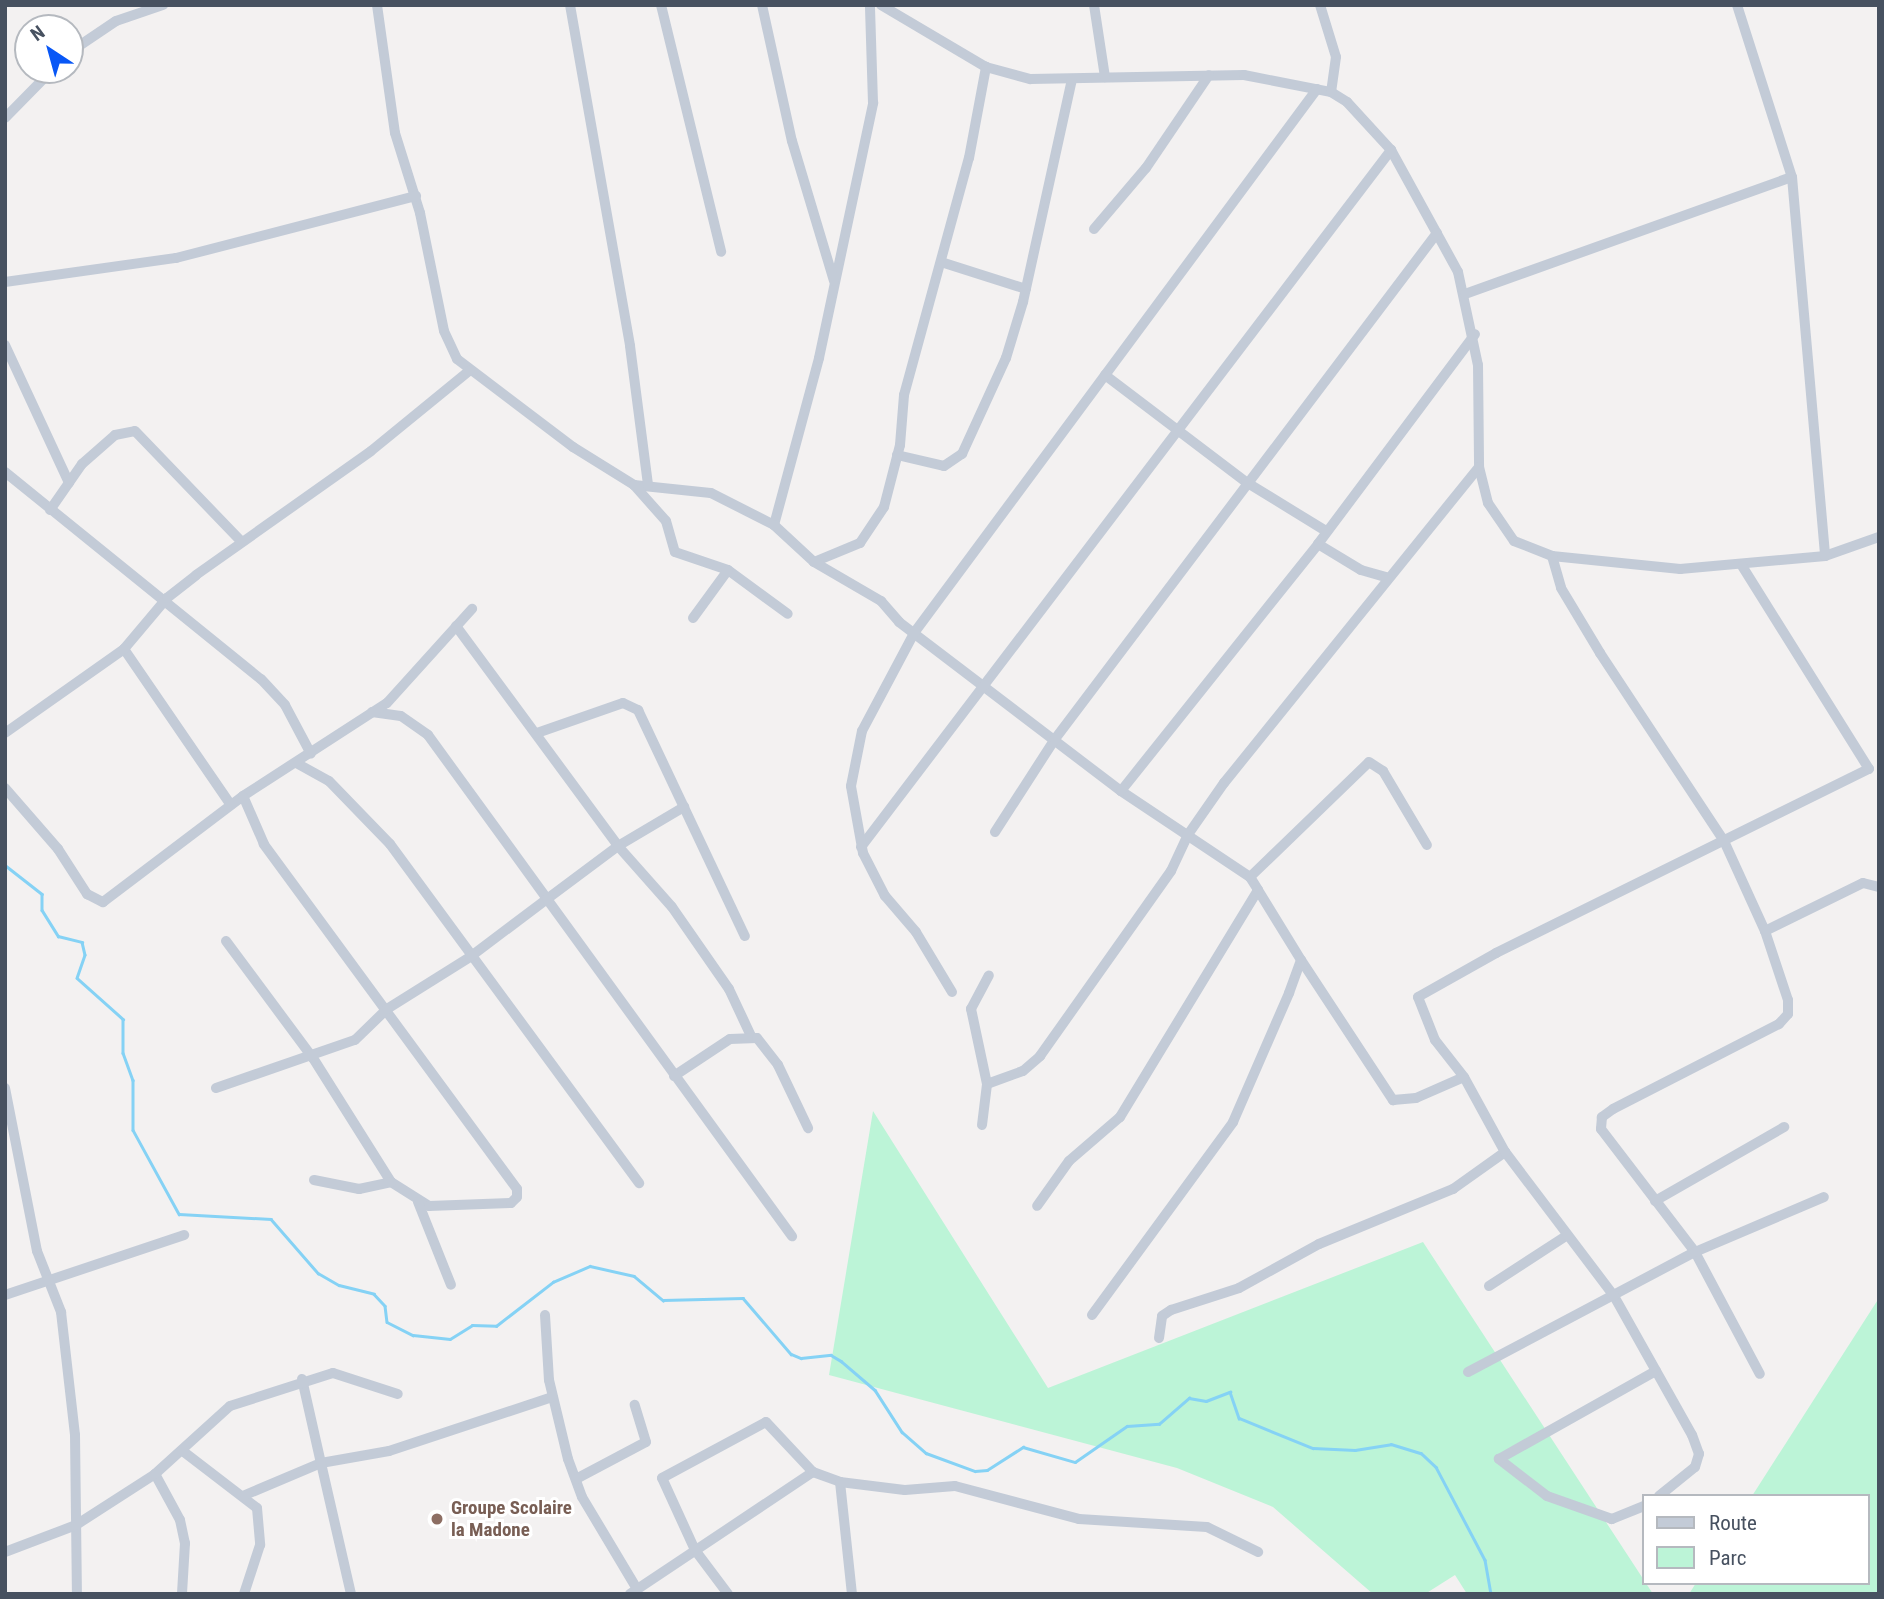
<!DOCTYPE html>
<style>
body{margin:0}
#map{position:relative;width:1884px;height:1599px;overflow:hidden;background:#f3f1f1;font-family:"Roboto Condensed",sans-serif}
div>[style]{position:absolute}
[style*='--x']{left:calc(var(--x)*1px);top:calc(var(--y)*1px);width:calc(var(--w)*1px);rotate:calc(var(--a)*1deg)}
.green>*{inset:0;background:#bcf4d7}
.stream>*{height:2.5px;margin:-1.25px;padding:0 1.25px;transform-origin:1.25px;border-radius:1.25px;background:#85d2f5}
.minor>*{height:10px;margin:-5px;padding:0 5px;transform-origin:5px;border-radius:5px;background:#c3cbd7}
.dots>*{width:19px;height:19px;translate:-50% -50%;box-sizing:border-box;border:4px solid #fff;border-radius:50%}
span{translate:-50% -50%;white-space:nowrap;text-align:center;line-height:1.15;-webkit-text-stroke:6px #fff;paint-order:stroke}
.education-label{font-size:19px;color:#785e54;font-weight:700}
.left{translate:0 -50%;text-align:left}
.frame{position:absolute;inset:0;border:7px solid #475160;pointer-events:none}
.legend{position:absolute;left:1642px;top:1494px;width:228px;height:91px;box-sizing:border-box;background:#fff;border:2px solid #b5b9bf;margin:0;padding:9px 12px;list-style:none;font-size:21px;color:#475160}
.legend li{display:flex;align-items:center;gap:14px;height:35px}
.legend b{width:35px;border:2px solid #b5b9bf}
.north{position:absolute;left:14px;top:14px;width:70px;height:70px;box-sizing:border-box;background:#fff;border:2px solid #b5b9bf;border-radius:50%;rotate:324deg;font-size:19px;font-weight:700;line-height:28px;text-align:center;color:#475160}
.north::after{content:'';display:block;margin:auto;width:24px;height:32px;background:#0857f6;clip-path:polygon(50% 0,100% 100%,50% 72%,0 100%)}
</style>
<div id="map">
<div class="green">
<div style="clip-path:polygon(873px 1111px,1048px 1388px,1423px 1242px,1653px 1594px,1467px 1594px,1455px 1575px,1425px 1594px,1373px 1594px,1273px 1507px,1177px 1468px,829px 1375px)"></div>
<div style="clip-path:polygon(1879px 1298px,1879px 1594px,1689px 1594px,1696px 1583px,1868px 1583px,1868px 1496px,1752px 1496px)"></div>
</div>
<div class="stream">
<div style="--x:5;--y:865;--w:47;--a:38.1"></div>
<div style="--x:42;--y:894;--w:16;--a:90"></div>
<div style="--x:42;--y:910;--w:31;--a:58"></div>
<div style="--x:58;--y:936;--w:25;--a:14"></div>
<div style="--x:82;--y:942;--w:13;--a:77"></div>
<div style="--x:85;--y:955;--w:24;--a:109"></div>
<div style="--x:77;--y:978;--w:62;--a:41.7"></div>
<div style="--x:123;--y:1019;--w:34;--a:90"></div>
<div style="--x:123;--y:1053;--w:29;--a:70"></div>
<div style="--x:133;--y:1080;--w:50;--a:90"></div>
<div style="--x:133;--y:1130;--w:96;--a:61.3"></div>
<div style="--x:179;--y:1214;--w:92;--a:3.1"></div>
<div style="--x:271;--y:1219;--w:72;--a:49"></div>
<div style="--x:318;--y:1273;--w:24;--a:30"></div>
<div style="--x:339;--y:1285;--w:36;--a:14"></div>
<div style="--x:374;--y:1294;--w:16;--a:47"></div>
<div style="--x:385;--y:1306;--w:16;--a:83"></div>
<div style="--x:387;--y:1322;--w:29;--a:27"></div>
<div style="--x:413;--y:1335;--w:37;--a:6"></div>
<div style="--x:450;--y:1339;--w:26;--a:-32"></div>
<div style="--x:472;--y:1325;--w:24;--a:2"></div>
<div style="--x:496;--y:1326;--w:72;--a:-37.7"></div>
<div style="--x:553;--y:1282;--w:40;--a:-23.4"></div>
<div style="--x:590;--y:1266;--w:45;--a:12.8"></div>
<div style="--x:634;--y:1276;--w:38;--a:40"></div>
<div style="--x:663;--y:1300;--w:80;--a:-1.4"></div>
<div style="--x:743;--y:1298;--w:74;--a:49.4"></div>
<div style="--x:791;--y:1354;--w:11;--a:22"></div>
<div style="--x:801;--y:1358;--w:30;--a:-6"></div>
<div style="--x:831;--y:1355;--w:12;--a:31"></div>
<div style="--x:841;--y:1361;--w:45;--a:40.5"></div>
<div style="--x:875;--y:1390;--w:50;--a:57.3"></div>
<div style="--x:902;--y:1432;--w:32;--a:41"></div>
<div style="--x:926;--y:1453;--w:52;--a:20.2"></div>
<div style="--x:975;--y:1471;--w:12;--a:-5"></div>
<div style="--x:987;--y:1470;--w:43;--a:-32.6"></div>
<div style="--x:1023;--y:1447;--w:54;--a:16.1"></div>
<div style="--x:1075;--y:1462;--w:63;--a:-34.7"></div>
<div style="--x:1127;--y:1426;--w:32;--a:-4"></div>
<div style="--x:1159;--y:1424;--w:40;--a:-41"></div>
<div style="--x:1189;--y:1398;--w:17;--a:10"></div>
<div style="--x:1206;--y:1401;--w:26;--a:-21"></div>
<div style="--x:1230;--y:1392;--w:28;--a:71"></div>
<div style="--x:1239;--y:1418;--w:80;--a:22.1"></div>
<div style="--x:1313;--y:1448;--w:42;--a:2.7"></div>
<div style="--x:1355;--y:1450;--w:36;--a:-9"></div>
<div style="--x:1391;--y:1444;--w:31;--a:17"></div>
<div style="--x:1421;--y:1453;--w:21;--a:43"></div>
<div style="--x:1436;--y:1467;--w:105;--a:62.2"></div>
<div style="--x:1485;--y:1560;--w:35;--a:80"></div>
</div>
<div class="minor">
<div style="--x:377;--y:5;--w:129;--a:82"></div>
<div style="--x:395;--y:133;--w:84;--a:72.6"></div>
<div style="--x:420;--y:213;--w:120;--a:78.5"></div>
<div style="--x:444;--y:331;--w:31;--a:65"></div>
<div style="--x:457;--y:359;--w:146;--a:37.2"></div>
<div style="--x:573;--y:447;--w:72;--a:31.9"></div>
<div style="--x:634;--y:485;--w:77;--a:5.9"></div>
<div style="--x:711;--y:493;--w:71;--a:26.9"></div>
<div style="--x:774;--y:525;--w:173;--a:-74.9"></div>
<div style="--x:819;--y:358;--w:261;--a:-78"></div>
<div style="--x:873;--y:103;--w:98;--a:-91.8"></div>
<div style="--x:570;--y:5;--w:346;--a:80"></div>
<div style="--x:630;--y:346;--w:140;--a:82.6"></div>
<div style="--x:661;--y:5;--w:254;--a:76.3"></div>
<div style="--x:762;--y:5;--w:139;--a:77.6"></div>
<div style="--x:792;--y:141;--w:146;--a:73.3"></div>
<div style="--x:881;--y:5;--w:122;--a:30.6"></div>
<div style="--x:986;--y:67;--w:46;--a:15.3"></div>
<div style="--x:1030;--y:79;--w:214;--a:-1.1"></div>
<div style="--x:1244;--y:75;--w:89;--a:11.1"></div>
<div style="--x:1331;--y:92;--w:19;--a:32"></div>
<div style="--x:1347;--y:102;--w:65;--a:47.5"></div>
<div style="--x:1391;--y:150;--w:139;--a:61.2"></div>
<div style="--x:1458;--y:272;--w:95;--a:77.9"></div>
<div style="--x:1478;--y:365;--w:102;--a:89.4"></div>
<div style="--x:1479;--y:467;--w:37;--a:76"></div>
<div style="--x:1488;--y:503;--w:46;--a:55.6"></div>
<div style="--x:1514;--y:541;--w:41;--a:21.5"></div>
<div style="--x:1552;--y:556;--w:129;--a:5.8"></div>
<div style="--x:1680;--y:569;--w:146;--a:-5.1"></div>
<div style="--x:1825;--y:556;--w:57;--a:-19.4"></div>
<div style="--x:1094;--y:5;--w:73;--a:81.3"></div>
<div style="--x:1320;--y:5;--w:54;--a:72.9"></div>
<div style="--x:1336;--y:57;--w:35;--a:98"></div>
<div style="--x:1737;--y:5;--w:181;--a:72.3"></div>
<div style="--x:1792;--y:177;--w:380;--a:85"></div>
<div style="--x:70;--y:52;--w:55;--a:-34"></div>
<div style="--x:116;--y:21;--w:50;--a:-18.8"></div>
<div style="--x:5;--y:118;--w:67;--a:-45.6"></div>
<div style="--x:1094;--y:229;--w:80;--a:-49.6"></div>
<div style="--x:1146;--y:168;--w:112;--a:-55.9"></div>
<div style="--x:941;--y:262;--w:89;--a:17.6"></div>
<div style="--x:5;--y:282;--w:173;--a:-8"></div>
<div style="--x:176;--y:258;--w:248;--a:-14.5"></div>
<div style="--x:1465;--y:294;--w:347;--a:-19.7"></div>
<div style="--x:5;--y:345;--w:152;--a:65.1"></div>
<div style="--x:1105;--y:375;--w:177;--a:37.2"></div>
<div style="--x:1246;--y:482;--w:94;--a:31.5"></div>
<div style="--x:897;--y:455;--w:48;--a:13.2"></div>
<div style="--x:944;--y:466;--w:22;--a:-34"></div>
<div style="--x:962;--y:454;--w:106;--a:-65.4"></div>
<div style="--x:1006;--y:358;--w:59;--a:-73.1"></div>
<div style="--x:1023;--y:302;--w:228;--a:-77.6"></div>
<div style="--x:5;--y:472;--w:329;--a:39"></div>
<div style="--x:261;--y:679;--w:35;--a:47"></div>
<div style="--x:285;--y:705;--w:55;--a:62"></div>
<div style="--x:634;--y:485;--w:48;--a:48.4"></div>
<div style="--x:666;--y:521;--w:32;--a:74"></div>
<div style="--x:675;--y:552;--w:56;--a:18.8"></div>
<div style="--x:728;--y:570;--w:74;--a:36.3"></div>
<div style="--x:50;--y:510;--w:56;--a:-55.2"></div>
<div style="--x:82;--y:464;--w:44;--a:-41.3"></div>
<div style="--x:115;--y:435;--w:20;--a:-11"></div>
<div style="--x:135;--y:431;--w:153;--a:46.1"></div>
<div style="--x:774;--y:525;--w:54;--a:42.8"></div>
<div style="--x:814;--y:562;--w:50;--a:-22.4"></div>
<div style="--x:860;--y:543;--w:43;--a:-56.3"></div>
<div style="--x:884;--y:507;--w:64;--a:-75.5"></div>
<div style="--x:900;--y:445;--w:50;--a:-85.4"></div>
<div style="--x:904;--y:395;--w:246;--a:-74.7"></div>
<div style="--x:969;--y:158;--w:93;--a:-79.4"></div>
<div style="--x:1318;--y:544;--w:50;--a:31.2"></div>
<div style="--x:1361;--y:570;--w:26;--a:16"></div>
<div style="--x:1552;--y:556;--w:33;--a:74"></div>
<div style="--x:1561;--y:588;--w:76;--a:59"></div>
<div style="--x:1600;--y:653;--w:225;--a:56.6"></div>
<div style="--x:1724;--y:841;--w:99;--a:65.5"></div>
<div style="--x:1765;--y:931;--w:73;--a:71.6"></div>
<div style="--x:1788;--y:1000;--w:14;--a:90"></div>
<div style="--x:1788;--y:1014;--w:13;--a:132"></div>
<div style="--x:1779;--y:1024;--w:186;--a:152.9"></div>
<div style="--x:1613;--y:1109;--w:14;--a:144"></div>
<div style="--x:1602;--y:1117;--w:12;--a:95"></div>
<div style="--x:1601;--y:1129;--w:155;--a:52.6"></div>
<div style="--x:1695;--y:1252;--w:138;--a:62"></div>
<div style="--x:814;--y:562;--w:78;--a:30.2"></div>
<div style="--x:881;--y:601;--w:28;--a:49"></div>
<div style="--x:899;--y:622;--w:279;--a:37.3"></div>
<div style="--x:1121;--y:791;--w:155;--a:33.7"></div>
<div style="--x:1250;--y:877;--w:15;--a:58"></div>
<div style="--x:1258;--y:890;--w:266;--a:121.3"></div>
<div style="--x:1120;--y:1117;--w:67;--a:139.2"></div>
<div style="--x:1069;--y:1161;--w:55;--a:125.4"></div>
<div style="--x:693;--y:618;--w:59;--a:-53.9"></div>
<div style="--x:456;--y:626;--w:273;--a:53.6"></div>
<div style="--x:618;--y:846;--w:77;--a:-30.6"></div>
<div style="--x:124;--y:649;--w:189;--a:55.6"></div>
<div style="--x:372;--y:712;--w:29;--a:8"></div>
<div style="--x:401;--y:716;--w:33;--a:35"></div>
<div style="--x:428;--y:735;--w:203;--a:54"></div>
<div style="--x:547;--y:899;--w:89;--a:-36.7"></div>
<div style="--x:618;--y:846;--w:81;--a:48.5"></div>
<div style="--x:672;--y:907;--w:100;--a:55.2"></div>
<div style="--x:729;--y:989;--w:52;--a:64.9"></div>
<div style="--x:5;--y:733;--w:146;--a:-35.2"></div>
<div style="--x:124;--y:649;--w:67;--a:-49.9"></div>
<div style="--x:167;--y:598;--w:37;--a:-38"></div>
<div style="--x:196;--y:575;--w:214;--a:-35.3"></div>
<div style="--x:371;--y:451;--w:127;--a:-39.2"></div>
<div style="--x:537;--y:733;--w:91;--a:-19.2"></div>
<div style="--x:623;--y:703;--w:17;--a:25"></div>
<div style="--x:638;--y:710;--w:250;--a:64.7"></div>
<div style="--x:298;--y:764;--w:35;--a:29"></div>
<div style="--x:329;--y:781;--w:88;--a:45.9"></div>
<div style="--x:390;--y:844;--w:421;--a:53.7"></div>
<div style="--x:5;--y:788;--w:81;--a:49"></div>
<div style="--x:58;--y:849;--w:54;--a:57.2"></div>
<div style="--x:87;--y:894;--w:18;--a:27"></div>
<div style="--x:103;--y:902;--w:176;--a:-37.1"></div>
<div style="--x:243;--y:796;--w:171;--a:-32.9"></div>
<div style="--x:387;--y:703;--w:127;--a:-47.9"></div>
<div style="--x:1121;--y:791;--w:316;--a:-51.4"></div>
<div style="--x:1318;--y:544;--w:262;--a:-53.2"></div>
<div style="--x:995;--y:832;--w:111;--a:-57.2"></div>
<div style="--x:1055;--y:739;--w:634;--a:-52.95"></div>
<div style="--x:861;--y:847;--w:876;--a:-52.75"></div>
<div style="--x:1250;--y:877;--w:165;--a:-44"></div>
<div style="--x:1369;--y:762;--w:17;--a:33"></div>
<div style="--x:1383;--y:771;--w:86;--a:59.3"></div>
<div style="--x:1765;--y:931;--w:109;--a:-26.1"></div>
<div style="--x:1863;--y:883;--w:16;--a:14"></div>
<div style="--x:226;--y:941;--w:146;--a:53.4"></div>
<div style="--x:313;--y:1058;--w:146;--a:57.8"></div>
<div style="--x:391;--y:1182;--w:45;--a:32.3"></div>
<div style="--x:429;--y:1206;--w:82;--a:-2.1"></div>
<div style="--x:511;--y:1203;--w:8;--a:-45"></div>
<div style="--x:517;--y:1197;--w:8;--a:-90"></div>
<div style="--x:517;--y:1189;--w:428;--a:-126.3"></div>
<div style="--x:264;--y:844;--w:52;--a:-113.6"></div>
<div style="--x:1301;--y:960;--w:168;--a:56.7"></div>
<div style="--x:1393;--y:1100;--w:23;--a:-5"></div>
<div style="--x:1416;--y:1098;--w:52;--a:-23.6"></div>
<div style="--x:952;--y:992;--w:70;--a:-121"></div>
<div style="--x:916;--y:932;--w:48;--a:-130.7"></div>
<div style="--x:885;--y:896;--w:48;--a:-117.1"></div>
<div style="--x:863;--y:853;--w:68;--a:-100.2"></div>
<div style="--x:851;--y:786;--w:56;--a:-78.7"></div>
<div style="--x:862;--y:731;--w:111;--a:-62"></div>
<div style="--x:914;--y:633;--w:677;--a:-53.47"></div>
<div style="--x:674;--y:1076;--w:67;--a:-33.5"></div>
<div style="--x:730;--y:1039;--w:27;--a:-2"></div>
<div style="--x:757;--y:1038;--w:34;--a:52"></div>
<div style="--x:778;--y:1065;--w:70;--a:64.5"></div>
<div style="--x:987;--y:1084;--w:77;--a:-102"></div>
<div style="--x:971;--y:1009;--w:38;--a:-62"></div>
<div style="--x:5;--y:1088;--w:166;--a:78.9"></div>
<div style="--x:37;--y:1251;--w:66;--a:68.5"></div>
<div style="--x:61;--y:1312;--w:124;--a:83.5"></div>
<div style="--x:75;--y:1435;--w:159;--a:89.3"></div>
<div style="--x:216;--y:1088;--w:147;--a:-19.1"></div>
<div style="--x:355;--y:1040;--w:45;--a:-44.1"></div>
<div style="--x:387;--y:1009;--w:98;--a:-32.1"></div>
<div style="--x:470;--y:957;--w:96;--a:-37"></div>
<div style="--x:547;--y:899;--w:417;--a:54"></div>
<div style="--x:982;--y:1125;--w:41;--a:-83"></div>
<div style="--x:987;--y:1084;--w:38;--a:-20"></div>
<div style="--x:1023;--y:1071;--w:23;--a:-41"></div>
<div style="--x:1040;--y:1056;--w:227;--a:-54.7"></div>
<div style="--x:1171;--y:871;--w:38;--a:-65"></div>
<div style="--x:1187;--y:836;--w:65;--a:-55.1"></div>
<div style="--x:1224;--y:783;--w:406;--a:-51.1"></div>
<div style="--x:314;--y:1180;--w:46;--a:11.3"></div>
<div style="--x:359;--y:1189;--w:33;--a:-12"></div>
<div style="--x:1655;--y:1201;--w:149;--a:-29.8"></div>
<div style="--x:418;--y:1202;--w:89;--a:68.3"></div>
<div style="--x:1489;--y:1286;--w:92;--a:-33"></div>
<div style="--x:5;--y:1295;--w:189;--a:-18.5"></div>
<div style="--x:545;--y:1315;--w:65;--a:86.5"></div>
<div style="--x:549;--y:1380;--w:81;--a:76.5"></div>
<div style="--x:568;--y:1459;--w:40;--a:69.8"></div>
<div style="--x:582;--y:1497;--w:107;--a:59.1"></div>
<div style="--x:1092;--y:1315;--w:239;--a:-53.8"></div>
<div style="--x:1233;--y:1122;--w:141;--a:-66.5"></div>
<div style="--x:1289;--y:993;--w:35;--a:-70"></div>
<div style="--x:1301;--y:960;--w:82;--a:-121.6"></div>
<div style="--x:1159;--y:1338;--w:22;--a:-82"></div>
<div style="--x:1162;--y:1316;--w:11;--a:-34"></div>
<div style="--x:1171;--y:1310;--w:71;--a:-17.9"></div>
<div style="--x:1239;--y:1288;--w:91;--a:-28.8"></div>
<div style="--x:1319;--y:1244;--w:145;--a:-22.3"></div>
<div style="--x:1453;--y:1189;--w:64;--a:-35.4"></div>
<div style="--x:1468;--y:1372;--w:257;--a:-27.9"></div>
<div style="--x:1695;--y:1252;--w:140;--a:-23.1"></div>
<div style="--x:302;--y:1379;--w:86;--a:77.3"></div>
<div style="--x:321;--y:1463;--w:69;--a:-10"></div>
<div style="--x:389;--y:1451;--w:172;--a:-18.3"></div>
<div style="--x:184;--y:1452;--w:92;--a:37.5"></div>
<div style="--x:257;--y:1508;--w:37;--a:85"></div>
<div style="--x:260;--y:1545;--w:52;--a:108.1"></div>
<div style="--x:155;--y:1474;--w:52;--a:61.5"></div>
<div style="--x:180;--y:1520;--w:24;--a:78"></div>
<div style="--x:185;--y:1543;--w:51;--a:93.4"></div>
<div style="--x:576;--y:1479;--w:79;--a:-27.9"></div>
<div style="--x:646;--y:1442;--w:39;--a:-107"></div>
<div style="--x:840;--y:1482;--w:113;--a:83.9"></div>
<div style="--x:245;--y:1495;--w:82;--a:-22.8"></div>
<div style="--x:321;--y:1463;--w:134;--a:77.1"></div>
<div style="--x:1659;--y:1496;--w:46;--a:-38.9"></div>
<div style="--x:1695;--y:1467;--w:14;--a:-73"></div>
<div style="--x:1699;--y:1454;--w:20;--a:-110"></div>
<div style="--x:1692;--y:1435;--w:159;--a:-119.3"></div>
<div style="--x:1614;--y:1296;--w:181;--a:-127.1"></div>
<div style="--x:1505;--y:1152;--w:85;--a:-118.7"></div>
<div style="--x:1464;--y:1077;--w:47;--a:-128.1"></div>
<div style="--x:1435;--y:1040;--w:46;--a:-111.6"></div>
<div style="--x:1418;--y:997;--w:90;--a:-29.4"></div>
<div style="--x:1496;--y:953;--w:416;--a:-26.3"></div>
<div style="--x:1869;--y:769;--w:239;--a:-122"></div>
<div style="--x:1644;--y:1506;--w:35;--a:158"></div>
<div style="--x:1612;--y:1519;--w:69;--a:-160.5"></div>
<div style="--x:1547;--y:1496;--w:61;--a:-142.4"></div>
<div style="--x:1499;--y:1459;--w:180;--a:-29.3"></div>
<div style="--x:5;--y:1552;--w:76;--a:-20.8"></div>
<div style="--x:76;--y:1525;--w:94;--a:-32.8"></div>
<div style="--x:155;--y:1474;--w:101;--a:-42.2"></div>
<div style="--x:230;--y:1406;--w:108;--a:-17.8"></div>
<div style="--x:333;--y:1373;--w:68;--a:17.9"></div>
<div style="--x:630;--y:1594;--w:220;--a:-33.7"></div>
<div style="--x:728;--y:1594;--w:55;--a:-126.9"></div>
<div style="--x:695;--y:1550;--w:79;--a:-114.6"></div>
<div style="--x:662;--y:1478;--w:118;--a:-28.3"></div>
<div style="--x:766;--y:1422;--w:69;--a:46.8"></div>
<div style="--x:813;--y:1472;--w:29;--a:20"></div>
<div style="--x:840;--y:1482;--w:65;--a:7"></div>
<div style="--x:905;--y:1490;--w:50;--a:-4.6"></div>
<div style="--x:955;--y:1486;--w:128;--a:14.9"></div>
<div style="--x:1079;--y:1519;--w:128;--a:3.6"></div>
<div style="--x:1207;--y:1527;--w:57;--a:26.1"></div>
</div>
<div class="dots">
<div style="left:437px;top:1519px;background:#8d6e63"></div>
</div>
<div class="education-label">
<span class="left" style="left:451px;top:1519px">Groupe Scolaire<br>la Madone</span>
</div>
<div class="frame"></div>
<ul class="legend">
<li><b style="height:9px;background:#c3cbd7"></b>Route</li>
<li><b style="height:19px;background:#bcf4d7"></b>Parc</li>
</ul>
<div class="north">N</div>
</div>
